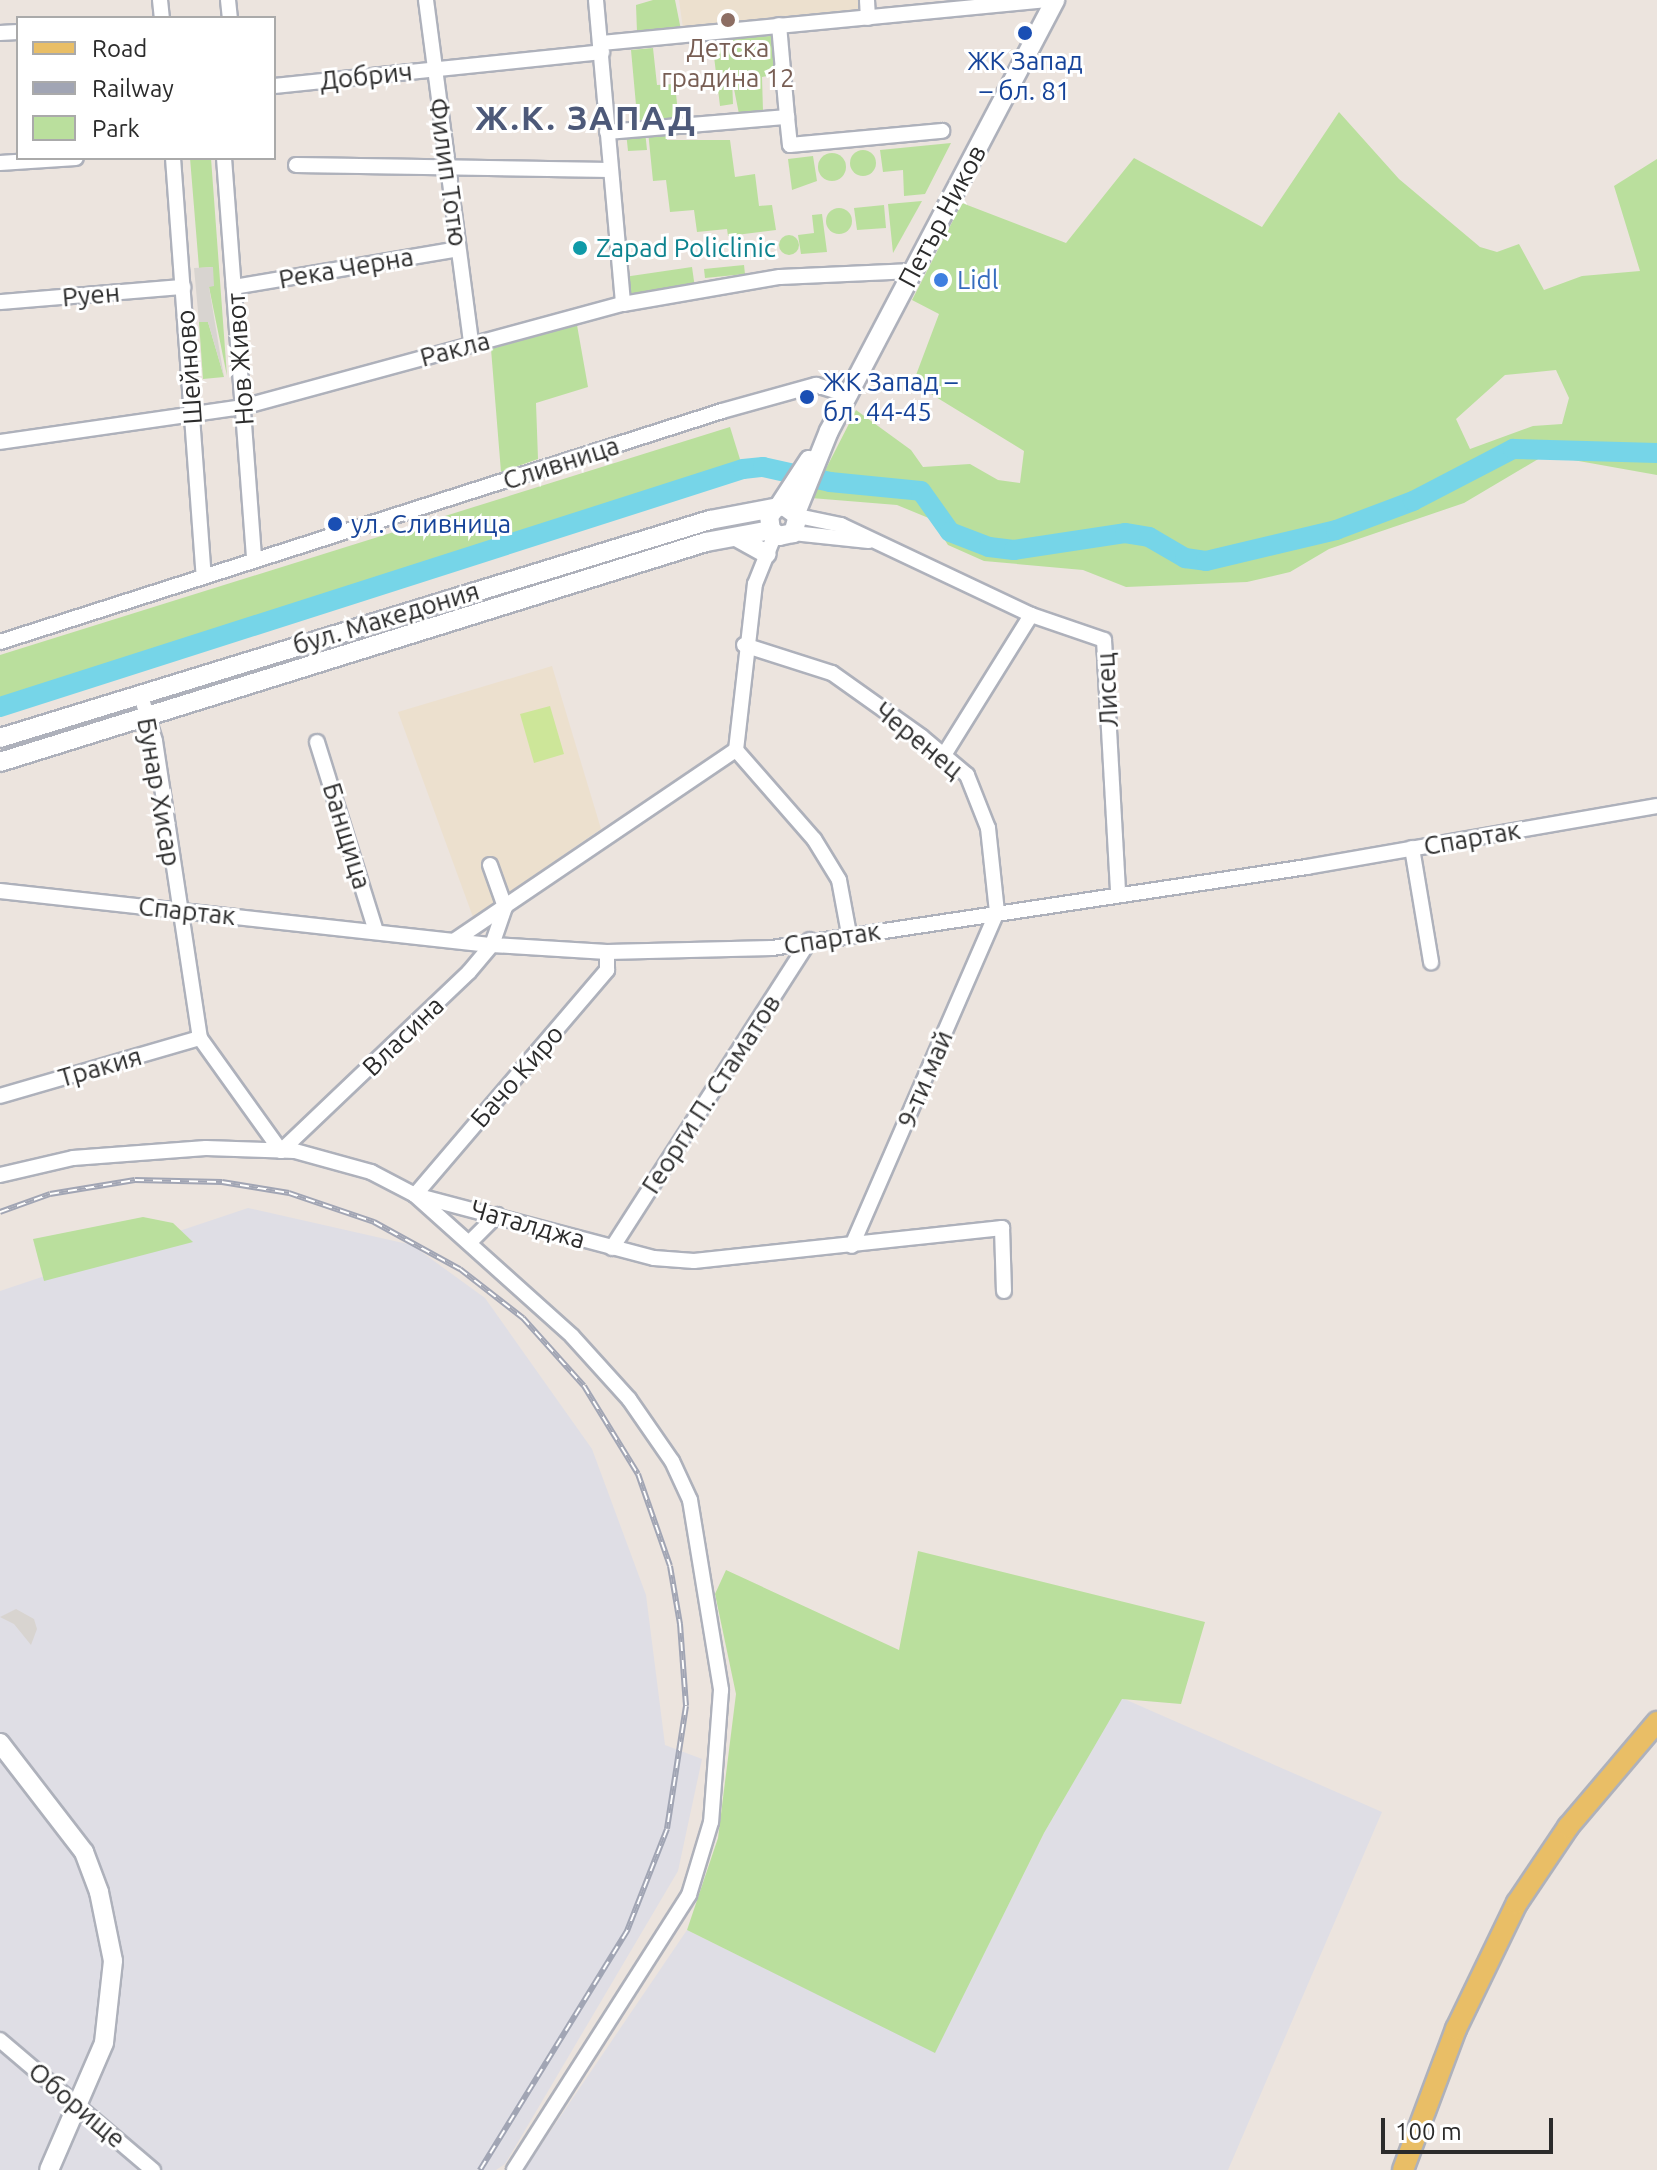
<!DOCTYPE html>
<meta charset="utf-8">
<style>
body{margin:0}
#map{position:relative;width:1657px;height:2170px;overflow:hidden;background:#ece4de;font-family:Ubuntu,sans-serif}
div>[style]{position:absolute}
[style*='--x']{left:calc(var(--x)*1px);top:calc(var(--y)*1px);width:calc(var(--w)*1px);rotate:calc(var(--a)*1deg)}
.industrial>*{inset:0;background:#dfdee5}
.education>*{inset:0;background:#ece0ce}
.green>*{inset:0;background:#badf9d}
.round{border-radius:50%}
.pitch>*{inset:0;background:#cde699}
.plaza>*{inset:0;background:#d8d4d0}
.river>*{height:20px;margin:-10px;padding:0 10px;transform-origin:10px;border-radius:10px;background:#76d5e8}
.roads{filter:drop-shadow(2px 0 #aeb1bb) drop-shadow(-2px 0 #aeb1bb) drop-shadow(0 2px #aeb1bb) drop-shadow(0 -2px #aeb1bb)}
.street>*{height:14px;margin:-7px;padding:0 7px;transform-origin:7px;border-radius:7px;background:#fff}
.secondary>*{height:18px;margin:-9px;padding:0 9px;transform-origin:9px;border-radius:9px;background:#fff}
.primary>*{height:20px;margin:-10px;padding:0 10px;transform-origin:10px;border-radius:10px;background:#e9be66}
.rail>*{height:6px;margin-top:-3px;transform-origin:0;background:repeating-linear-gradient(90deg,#fff 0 9px,#a1a5b4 0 18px);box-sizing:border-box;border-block:2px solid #a1a5b4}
.dots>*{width:22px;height:22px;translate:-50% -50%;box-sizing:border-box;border:4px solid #fff;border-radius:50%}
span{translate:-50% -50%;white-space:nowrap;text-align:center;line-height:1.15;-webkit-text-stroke:6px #fff;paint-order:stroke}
.education-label{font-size:26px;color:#785e54}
.transit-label{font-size:26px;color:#164399}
.left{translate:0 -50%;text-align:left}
.street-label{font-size:26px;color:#2b2b2b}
.culture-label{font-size:26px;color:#0d838f}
.shop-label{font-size:26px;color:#366cbe}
.district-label{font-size:34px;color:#4d5979;font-weight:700;letter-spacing:2px}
.legend{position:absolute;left:16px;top:16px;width:260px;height:144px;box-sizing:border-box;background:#fff;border:2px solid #aaa;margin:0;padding:10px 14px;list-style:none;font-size:24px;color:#2b2b2b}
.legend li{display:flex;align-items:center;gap:16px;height:40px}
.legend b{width:40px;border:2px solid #aaa}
.scale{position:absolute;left:1381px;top:2118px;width:172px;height:36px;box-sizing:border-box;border:4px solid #2b2b2b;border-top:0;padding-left:10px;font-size:24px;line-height:28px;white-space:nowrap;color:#2b2b2b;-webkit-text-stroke:6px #fff;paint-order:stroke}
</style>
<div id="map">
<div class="industrial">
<div style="clip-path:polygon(248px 1208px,412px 1245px,485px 1298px,592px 1449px,646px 1595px,665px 1745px,702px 1759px,678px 1871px,505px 2164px,496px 2170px,0 2170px,0 1291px)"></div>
<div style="clip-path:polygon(1122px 1698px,1382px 1812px,1228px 2170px,524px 2170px,687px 1930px,935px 2052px,1044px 1833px)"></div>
</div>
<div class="education">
<div style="clip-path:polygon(679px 0,861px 0,862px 12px,683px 28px)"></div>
<div style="clip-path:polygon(552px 666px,601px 829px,473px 917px,398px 712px)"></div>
</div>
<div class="green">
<div style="clip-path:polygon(653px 0,675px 0,681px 30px,637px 32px,636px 5px)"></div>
<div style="clip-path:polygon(771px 36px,778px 74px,762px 77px,763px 111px,739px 114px,732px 79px,733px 104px,720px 106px,712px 40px)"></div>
<div style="clip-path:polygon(653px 48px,657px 85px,675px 84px,679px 123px,638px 127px,631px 50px)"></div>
<div style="clip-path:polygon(evenodd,1339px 112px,1399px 179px,1480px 247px,1497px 252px,1519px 244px,1544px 290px,1582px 276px,1640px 271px,1614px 186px,1657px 159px,1657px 475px,1545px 455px,1464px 503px,1329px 549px,1290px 572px,1247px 582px,1126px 587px,1083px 570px,984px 561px,948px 545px,931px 519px,897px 505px,811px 498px,856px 410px,911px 450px,923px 467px,970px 464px,998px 480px,1020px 483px,1024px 451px,913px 383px,939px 314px,912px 300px,962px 203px,1066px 243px,1134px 158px,1262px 227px,1339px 112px,1556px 370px,1569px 398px,1562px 424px,1533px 426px,1470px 449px,1456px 419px,1505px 375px,1556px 370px)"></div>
<div style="clip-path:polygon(665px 130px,667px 140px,730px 140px,735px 177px,755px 174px,759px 206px,772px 205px,776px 230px,728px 236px,727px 229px,697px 232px,694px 210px,670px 212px,666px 180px,653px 181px,648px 131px)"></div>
<div style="clip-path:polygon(645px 131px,647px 150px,628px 151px,626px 132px)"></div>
<div style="clip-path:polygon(951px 143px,925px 194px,904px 196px,903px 170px,883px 172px,880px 150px)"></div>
<div class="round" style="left:850px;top:150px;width:26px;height:26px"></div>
<div class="round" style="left:818px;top:153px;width:28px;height:28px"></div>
<div style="clip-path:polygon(813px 156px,817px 181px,792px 190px,788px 159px)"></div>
<div style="clip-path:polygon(190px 158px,211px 158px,227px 376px,209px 287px,213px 267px,199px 268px)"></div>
<div style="clip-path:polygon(922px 201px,893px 253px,888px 204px)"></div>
<div style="clip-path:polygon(884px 205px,886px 228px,857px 230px,854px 208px)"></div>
<div class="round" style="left:826px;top:208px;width:26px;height:26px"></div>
<div style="clip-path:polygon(822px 214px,827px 252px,801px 254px,798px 235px,814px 233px,812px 215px)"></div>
<div class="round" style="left:779px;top:235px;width:20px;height:20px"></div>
<div style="clip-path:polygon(744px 265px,745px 274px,705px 278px,704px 269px)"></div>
<div style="clip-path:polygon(692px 267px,695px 288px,628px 298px,624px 277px)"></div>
<div style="clip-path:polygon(199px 322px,208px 322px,224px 377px,203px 379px)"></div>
<div style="clip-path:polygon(577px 325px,588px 387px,536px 403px,538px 459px,501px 472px,491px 349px)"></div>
<div style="clip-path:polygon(730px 427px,743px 469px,0 707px,0 655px)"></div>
<div style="clip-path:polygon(143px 1217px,173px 1223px,193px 1242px,44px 1281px,33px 1239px)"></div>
<div style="clip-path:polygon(918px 1551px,1205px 1622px,1181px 1704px,1122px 1699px,1044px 1833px,935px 2053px,687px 1930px,718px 1838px,736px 1694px,715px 1594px,726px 1570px,899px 1650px)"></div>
</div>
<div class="pitch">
<div style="clip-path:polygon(550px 706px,564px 754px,534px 763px,520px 714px)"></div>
</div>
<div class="plaza">
<div style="clip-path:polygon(213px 267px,214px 286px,209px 287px,224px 377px,208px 322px,199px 322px,194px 268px)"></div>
<div style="clip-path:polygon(16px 1609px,34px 1619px,37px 1629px,31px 1645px,14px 1624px,0 1617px)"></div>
</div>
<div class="river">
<div style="--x:0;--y:707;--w:780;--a:-17.76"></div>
<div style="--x:743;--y:469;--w:20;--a:-6"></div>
<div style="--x:763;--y:467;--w:69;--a:12.6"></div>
<div style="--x:830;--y:482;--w:91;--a:5.6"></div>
<div style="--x:921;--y:491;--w:50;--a:54.7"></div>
<div style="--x:950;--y:532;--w:42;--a:21"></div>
<div style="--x:989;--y:547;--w:25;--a:7"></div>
<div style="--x:1014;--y:550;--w:112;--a:-8.7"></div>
<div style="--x:1125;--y:533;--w:24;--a:9"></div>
<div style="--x:1149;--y:537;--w:42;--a:30.3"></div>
<div style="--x:1185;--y:558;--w:21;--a:8"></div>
<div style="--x:1206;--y:561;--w:134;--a:-13.4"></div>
<div style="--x:1336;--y:530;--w:82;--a:-20.6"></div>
<div style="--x:1413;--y:501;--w:113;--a:-27.5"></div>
<div style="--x:1513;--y:449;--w:144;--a:1.6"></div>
</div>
<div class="roads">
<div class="street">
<div style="--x:160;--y:0;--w:18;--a:84"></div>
<div style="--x:228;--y:0;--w:18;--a:84"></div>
<div style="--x:426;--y:0;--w:347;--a:82.5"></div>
<div style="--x:596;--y:0;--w:305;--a:84.9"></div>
<div style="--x:867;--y:0;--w:18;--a:87"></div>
<div style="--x:779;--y:25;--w:92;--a:85"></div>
<div style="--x:0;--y:33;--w:18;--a:-3"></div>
<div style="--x:601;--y:43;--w:449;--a:-5.5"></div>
<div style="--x:274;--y:86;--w:330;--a:-5.9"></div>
<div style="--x:607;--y:132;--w:181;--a:-4.8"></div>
<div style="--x:787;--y:117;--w:28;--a:84"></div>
<div style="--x:790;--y:145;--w:153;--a:-5.3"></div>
<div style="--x:173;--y:158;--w:419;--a:85.8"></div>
<div style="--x:224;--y:158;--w:403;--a:85.7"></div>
<div style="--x:0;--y:163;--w:76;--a:-3.8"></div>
<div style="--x:296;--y:165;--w:314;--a:0.9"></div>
<div style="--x:234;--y:287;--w:227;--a:-9.6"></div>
<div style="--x:0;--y:302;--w:184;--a:-4.7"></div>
<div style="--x:0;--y:442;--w:246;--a:-8.2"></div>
<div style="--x:243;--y:407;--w:394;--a:-15.2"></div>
<div style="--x:623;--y:304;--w:159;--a:-9.8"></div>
<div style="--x:780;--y:277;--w:133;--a:-2.6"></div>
<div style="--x:798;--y:516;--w:44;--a:11.8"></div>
<div style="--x:841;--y:525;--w:210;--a:25.3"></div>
<div style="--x:1031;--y:615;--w:77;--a:18.9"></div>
<div style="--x:1104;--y:640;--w:254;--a:86.8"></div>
<div style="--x:793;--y:533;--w:76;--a:6"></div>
<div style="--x:0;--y:642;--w:758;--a:-17.74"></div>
<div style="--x:722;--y:411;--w:98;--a:-15.5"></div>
<div style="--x:816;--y:385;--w:34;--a:17"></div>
<div style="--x:744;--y:645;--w:92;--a:17.7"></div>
<div style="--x:832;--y:673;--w:110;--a:35.4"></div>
<div style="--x:922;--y:737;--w:59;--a:40.2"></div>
<div style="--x:967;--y:775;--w:57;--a:68.4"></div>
<div style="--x:988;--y:828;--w:84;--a:83.9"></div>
<div style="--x:997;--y:912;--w:364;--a:113.5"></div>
<div style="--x:140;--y:693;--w:50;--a:72.6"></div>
<div style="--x:155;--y:741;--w:300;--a:81.4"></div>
<div style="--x:200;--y:1038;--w:139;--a:54.4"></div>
<div style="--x:281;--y:1151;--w:260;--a:-43.6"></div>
<div style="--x:469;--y:972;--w:35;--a:-50"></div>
<div style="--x:492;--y:945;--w:40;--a:-71.1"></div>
<div style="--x:317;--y:742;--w:198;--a:72.7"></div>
<div style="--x:736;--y:750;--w:167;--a:-83.5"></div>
<div style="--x:755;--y:584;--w:54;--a:-68.2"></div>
<div style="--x:736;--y:750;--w:118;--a:48.8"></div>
<div style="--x:814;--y:839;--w:48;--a:58.6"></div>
<div style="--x:839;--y:880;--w:55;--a:79.5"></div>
<div style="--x:944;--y:755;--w:165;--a:-58.1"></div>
<div style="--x:1412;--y:848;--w:116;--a:80.5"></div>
<div style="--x:490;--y:865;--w:45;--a:70.3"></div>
<div style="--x:0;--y:891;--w:495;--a:6.3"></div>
<div style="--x:492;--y:945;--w:115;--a:3.5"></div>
<div style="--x:607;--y:952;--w:165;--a:-1.4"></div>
<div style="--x:772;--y:948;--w:541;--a:-8.61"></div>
<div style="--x:1307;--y:867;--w:355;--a:-9.9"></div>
<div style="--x:455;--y:940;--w:339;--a:-34.1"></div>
<div style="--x:0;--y:1096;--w:208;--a:-16.2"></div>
<div style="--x:0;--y:1175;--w:75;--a:-13.1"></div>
<div style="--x:73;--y:1158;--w:133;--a:-4.3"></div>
<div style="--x:206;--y:1148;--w:89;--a:1.9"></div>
<div style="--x:295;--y:1151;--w:79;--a:15.4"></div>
<div style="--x:371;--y:1172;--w:50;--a:27.6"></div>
<div style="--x:415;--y:1195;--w:247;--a:14.8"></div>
<div style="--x:654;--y:1258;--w:40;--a:4.3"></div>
<div style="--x:694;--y:1261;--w:310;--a:-6.1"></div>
<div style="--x:1002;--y:1228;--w:63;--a:88.2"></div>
<div style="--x:415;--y:1195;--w:211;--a:41.9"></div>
<div style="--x:572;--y:1336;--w:85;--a:47.9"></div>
<div style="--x:629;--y:1399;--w:75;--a:55.3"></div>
<div style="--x:672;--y:1461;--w:43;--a:65.2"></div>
<div style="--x:690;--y:1500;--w:193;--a:80.7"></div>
<div style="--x:721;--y:1690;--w:132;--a:94.3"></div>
<div style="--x:711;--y:1822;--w:76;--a:106.8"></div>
<div style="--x:689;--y:1895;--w:326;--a:122.5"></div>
<div style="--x:415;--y:1195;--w:296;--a:-49.5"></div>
<div style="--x:607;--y:970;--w:18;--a:-90"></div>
<div style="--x:471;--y:1241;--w:37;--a:-45"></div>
<div style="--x:612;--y:1248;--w:366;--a:-57.3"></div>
<div style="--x:0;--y:2040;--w:201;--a:40.4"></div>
</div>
<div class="secondary">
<div style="--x:779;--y:506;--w:55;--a:-56.9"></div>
<div style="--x:796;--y:513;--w:88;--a:-68.1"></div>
<div style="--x:829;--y:431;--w:487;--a:-62.3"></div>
<div style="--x:736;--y:537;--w:35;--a:29"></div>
<div style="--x:0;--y:738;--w:743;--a:-17.07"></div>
<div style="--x:710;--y:520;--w:75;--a:-10.7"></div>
<div style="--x:784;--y:506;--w:17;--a:36"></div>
<div style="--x:798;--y:516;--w:18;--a:106"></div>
<div style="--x:793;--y:533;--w:14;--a:168"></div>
<div style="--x:779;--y:536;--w:10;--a:-143"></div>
<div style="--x:771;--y:530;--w:14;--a:-98"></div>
<div style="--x:769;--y:516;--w:9;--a:-49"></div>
<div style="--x:0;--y:762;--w:739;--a:-17.31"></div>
<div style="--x:706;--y:542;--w:66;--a:-10.5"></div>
<div style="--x:0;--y:1743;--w:138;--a:52.4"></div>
<div style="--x:84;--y:1852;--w:43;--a:69.4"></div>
<div style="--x:99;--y:1892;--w:70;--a:78.5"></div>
<div style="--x:113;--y:1961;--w:82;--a:96.3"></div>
<div style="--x:104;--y:2043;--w:138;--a:113.4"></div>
</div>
<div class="primary">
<div style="--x:1403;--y:2170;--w:151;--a:-69.4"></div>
<div style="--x:1456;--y:2029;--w:140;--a:-64.2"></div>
<div style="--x:1517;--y:1903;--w:92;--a:-56.1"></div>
<div style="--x:1568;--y:1827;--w:138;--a:-49.7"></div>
</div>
</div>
<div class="rail">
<div style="--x:0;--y:1212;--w:53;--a:-19.8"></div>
<div style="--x:50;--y:1194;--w:86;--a:-9.4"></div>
<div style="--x:135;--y:1180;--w:87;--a:1.3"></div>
<div style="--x:222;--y:1182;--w:68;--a:9.3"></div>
<div style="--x:289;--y:1193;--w:90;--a:18.8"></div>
<div style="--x:374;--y:1222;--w:98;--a:28.7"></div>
<div style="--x:460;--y:1269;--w:80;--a:37.9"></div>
<div style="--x:523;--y:1318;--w:91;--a:48.1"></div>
<div style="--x:584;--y:1386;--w:103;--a:58.5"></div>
<div style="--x:638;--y:1474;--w:97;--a:70.8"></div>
<div style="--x:670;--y:1566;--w:59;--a:80.2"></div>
<div style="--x:680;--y:1624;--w:82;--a:85.8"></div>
<div style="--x:686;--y:1706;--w:124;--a:98.8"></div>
<div style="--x:667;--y:1829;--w:110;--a:111.4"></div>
<div style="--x:627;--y:1931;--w:281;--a:121.6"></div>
</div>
<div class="dots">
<div style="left:728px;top:20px;background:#8d6e63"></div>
<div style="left:1025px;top:33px;background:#1a4fb4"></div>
<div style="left:580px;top:248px;background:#0f9aa8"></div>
<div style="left:941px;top:280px;background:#3f7fe0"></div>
<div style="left:807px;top:397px;background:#1a4fb4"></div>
<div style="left:335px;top:524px;background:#1a4fb4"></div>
</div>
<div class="education-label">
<span style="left:728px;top:63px">Детска<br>градина 12</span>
</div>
<div class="transit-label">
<span style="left:1025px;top:76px">ЖК Запад<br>– бл. 81</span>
<span class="left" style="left:823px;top:397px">ЖК Запад –<br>бл. 44-45</span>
<span class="left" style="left:351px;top:524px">ул. Сливница</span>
</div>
<div class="street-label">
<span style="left:366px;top:76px;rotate:-6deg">Добрич</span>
<span style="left:448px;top:172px;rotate:82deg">Филип Тотю</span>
<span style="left:942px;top:216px;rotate:-62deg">Петър Ников</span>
<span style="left:346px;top:268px;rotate:-10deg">Река Черна</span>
<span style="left:91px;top:295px;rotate:-5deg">Руен</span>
<span style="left:455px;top:349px;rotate:-15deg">Ракла</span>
<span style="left:240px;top:359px;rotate:-94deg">Нов Живот</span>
<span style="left:189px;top:367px;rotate:-94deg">Шейново</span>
<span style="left:561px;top:463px;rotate:-18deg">Сливница</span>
<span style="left:386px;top:618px;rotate:-17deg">бул. Македония</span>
<span style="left:1107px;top:690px;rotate:-93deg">Лисец</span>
<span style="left:919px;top:740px;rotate:39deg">Черенец</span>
<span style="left:159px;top:792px;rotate:80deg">Бунар Хисар</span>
<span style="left:347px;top:836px;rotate:73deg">Банщица</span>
<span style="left:1472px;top:838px;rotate:-10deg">Спартак</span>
<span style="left:187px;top:911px;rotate:6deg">Спартак</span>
<span style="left:832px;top:938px;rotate:-9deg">Спартак</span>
<span style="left:403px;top:1036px;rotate:-44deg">Власина</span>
<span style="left:100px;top:1067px;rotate:-16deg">Тракия</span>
<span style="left:517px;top:1076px;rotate:-49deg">Бачо Киро</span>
<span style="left:925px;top:1079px;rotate:-67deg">9-ти май</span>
<span style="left:711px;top:1094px;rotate:-57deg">Георги П. Стаматов</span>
<span style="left:528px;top:1224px;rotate:16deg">Чаталджа</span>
<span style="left:77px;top:2105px;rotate:40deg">Оборище</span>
</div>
<div class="culture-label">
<span class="left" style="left:596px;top:248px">Zapad Policlinic</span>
</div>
<div class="shop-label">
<span class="left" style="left:957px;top:280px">Lidl</span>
</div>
<div class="district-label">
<span style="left:586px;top:118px">Ж.К. ЗАПАД</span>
</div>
<ul class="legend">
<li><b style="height:10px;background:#e9be66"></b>Road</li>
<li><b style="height:10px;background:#a1a5b4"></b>Railway</li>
<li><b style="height:22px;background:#badf9d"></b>Park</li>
</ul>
<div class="scale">100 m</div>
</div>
